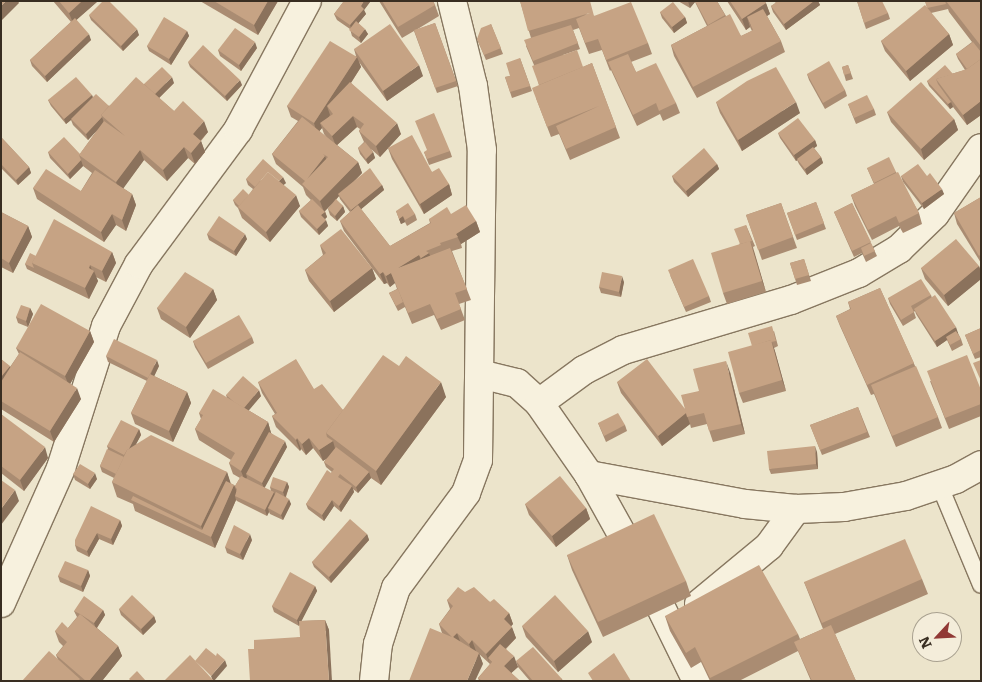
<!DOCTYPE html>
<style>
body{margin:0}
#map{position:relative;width:982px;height:682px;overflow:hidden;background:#ece4cb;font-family:Literata,serif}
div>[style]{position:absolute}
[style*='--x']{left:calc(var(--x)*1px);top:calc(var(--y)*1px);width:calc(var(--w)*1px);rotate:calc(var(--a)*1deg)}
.roads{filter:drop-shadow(1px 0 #877760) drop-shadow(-1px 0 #877760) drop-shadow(0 1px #877760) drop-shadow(0 -1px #877760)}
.lane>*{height:16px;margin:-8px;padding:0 8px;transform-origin:8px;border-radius:8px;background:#f7f1de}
.street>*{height:28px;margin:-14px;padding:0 14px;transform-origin:14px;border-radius:14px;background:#f7f1de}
.wall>*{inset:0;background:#aa8c72}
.shaded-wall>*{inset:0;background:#8b725c}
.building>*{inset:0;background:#c6a384}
span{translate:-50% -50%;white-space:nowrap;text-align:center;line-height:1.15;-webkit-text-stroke:4px #f4edda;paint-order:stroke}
.frame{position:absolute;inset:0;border:2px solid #392e22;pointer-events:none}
.north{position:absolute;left:912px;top:612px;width:50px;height:50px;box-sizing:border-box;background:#f4edda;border:1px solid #a9a190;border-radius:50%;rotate:245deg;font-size:14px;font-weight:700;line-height:20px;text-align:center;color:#392e22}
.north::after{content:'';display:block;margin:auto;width:18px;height:22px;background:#913935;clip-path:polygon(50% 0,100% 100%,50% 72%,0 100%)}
</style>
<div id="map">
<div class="roads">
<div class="lane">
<div style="--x:939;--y:484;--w:109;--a:67.4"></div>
</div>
<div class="street">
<div style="--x:480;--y:374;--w:38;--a:14"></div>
<div style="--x:517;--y:383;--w:30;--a:42"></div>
<div style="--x:539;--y:403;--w:88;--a:55.2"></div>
<div style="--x:589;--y:475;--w:119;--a:60.9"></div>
<div style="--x:647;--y:579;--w:114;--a:63.9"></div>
<div style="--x:539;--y:403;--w:56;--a:-36.3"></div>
<div style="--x:584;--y:370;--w:44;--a:-27.1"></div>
<div style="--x:623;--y:350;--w:175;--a:-16.6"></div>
<div style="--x:791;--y:300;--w:73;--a:-21.7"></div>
<div style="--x:859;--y:273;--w:47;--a:-31"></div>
<div style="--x:899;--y:249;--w:50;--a:-44.2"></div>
<div style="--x:935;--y:214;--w:80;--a:-55.1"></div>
<div style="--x:589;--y:475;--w:159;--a:10.5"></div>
<div style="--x:745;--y:504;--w:51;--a:5.6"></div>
<div style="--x:796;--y:509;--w:48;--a:-2.4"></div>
<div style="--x:844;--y:507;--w:63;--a:-10.1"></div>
<div style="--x:906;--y:496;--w:53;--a:-18.8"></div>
<div style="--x:956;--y:479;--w:29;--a:-29"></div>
<div style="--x:1;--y:603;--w:148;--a:-66"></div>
<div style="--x:61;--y:468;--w:149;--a:-72.4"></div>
<div style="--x:106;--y:326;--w:70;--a:-62"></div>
<div style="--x:139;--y:264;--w:167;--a:-53.5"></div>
<div style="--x:238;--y:130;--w:146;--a:-61.9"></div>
<div style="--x:699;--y:604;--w:91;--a:-39.6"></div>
<div style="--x:769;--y:546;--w:46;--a:-53.9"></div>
<div style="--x:374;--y:681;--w:37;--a:-84"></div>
<div style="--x:378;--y:644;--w:59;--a:-72.2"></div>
<div style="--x:396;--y:588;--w:118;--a:-53.6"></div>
<div style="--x:466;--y:493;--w:35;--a:-70"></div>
<div style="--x:478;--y:460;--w:310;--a:-89.3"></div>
<div style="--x:482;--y:150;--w:65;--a:-98"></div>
<div style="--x:473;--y:86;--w:88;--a:-103.9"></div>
</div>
</div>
<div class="wall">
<div style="clip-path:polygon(53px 1px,98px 1px,76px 20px,91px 40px,47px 82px,32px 66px,30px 60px,71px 22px)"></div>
<div style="clip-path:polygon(200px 1px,278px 1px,258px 35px)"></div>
<div style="clip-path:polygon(344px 1px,369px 1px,370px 2px,364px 10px,366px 14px,358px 23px,368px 34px,361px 43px,352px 36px,350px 29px,337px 20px,334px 14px)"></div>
<div style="clip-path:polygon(379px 1px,433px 1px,435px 5px,439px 16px,416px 30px,435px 23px,458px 86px,437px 93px,414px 31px,402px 38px)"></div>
<div style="clip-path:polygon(520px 1px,595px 16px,648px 43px,652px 54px,631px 62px,636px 72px,676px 103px,680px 113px,663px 121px,660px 114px,637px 126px,611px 70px,610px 71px,602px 50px,589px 54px,579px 28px,573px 30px,580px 49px,563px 55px,583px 67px,592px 63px,620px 138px,570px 160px,559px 134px,551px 137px,536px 98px,539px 85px,534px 65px,526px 46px,531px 38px)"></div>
<div style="clip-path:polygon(678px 1px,717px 1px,726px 16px,741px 36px,752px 31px,750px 27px,746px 30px,727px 1px,765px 1px,770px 14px,767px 16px,781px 41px,785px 52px,697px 98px,674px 56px,671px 45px,707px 26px,695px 2px,690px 8px)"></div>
<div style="clip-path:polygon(774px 1px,818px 1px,820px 5px,786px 30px,773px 12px,771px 6px,776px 3px)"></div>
<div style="clip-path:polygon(857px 1px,888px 13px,890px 19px,866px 29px)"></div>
<div style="clip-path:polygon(925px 1px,981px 1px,981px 115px,967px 125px,953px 107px,950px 109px,929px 86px,927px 81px,965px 70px,958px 59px,956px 54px,972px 42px,949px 12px,948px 9px,931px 13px,949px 34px,953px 45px,910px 81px,885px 51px,881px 41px,927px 7px)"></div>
<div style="clip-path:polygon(660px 12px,685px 17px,687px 23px,674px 33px,662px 18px)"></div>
<div style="clip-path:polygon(89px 15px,139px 35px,123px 51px,91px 20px)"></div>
<div style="clip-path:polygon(491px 24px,503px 54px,486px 60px,477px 39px)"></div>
<div style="clip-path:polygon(187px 31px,189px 36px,171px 65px,149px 51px,147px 46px)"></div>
<div style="clip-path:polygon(257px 48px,241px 71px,220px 56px,218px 50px)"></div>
<div style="clip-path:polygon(evenodd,354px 49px,423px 76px,387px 101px,359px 62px,361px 67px,351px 83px,401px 134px,380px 157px,371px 149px,373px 152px,375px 158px,368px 164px,360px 154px,358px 148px,364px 142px,359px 131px,360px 129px,357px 127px,337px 145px,358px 162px,362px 173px,354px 181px,382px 185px,384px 190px,361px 209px,390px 246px,430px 223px,429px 219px,451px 214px,476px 221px,480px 232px,461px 244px,462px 248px,452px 251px,471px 300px,459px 304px,465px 320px,441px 330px,434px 315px,412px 324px,405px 307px,398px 311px,389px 293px,397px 289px,395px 283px,390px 287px,387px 283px,384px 284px,344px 231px,340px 221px,350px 212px,340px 199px,339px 196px,336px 200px,343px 206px,345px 212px,337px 221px,330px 215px,328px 209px,332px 204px,325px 211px,327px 217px,325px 219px,328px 226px,319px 235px,301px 217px,299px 211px,311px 200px,306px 195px,303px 187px,276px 164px,272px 154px,298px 121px,291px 117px,287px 106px,356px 56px,354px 49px,322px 128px,324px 134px,327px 138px,319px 131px,322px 128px)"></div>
<div style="clip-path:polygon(520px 58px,532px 91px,512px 98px,505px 77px,510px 76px)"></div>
<div style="clip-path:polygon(188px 62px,242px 85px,227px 101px,190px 67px)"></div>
<div style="clip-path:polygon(848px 65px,853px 79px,846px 81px,842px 67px)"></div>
<div style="clip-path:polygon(807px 74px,845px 90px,847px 96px,825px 109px,809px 80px)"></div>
<div style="clip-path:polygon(174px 83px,159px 98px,174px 111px,208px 132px,201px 141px,205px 152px,195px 164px,188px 158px,167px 181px,144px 160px,123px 188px,132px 194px,136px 205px,126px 231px,116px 225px,104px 242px,37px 199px,33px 188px,81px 191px,92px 173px,83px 166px,70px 179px,50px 158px,48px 152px,80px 154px,98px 129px,88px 140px,73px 125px,71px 120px,66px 124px,51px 106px,48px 100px,92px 95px,93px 98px,109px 106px,144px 84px)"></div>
<div style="clip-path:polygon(716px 102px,800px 113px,742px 151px,720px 113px)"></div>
<div style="clip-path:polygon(848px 104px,874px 109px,876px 115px,856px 124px)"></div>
<div style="clip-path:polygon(887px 112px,954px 119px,958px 130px,924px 160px,891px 122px)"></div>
<div style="clip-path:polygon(778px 133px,815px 140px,817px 146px,814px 148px,821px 157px,823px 163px,807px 175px,799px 164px,797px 160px,796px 161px,780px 138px)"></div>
<div style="clip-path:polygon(1px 137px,29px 167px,31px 173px,18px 185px,1px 168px)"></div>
<div style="clip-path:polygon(388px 148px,432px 172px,449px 184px,452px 195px,424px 214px,392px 159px)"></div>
<div style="clip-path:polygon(450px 151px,452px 157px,429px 165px,424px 152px)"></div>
<div style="clip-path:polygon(717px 164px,719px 169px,688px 197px,674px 182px,672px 176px)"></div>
<div style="clip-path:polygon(867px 168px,896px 172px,919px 213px,922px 224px,903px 233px,899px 226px,872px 240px,855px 206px,851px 195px,874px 184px)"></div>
<div style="clip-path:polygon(901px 176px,927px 176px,944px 194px,924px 209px,903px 182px)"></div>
<div style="clip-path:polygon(246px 179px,286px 183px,283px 185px,300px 206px,270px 242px,242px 218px,238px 208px,235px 205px,233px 200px,249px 195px,253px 189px,248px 185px)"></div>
<div style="clip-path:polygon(981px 197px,981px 263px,957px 224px,954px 213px)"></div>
<div style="clip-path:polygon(816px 202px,826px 229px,797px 240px,787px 213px)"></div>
<div style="clip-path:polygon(781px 203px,797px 248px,762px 260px,746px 215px)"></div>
<div style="clip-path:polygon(852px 203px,877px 256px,866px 262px,862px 253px,854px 257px,834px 212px)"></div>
<div style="clip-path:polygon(396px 211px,415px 214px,417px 220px,407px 226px,405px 222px,401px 224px)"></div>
<div style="clip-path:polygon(1px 212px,28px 226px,32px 237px,13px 273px,1px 267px)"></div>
<div style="clip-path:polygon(746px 225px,755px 246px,753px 247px,766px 292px,727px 304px,723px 293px)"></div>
<div style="clip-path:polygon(207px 234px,247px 239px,236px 256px,209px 240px)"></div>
<div style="clip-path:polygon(320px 245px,372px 268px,376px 279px,334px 312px,309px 281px,305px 270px,323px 255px)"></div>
<div style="clip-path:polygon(112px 252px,116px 263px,106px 282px,96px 277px,98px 281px,89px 299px,27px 269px,25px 264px,36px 256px)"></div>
<div style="clip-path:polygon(804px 259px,811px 281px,797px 285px,790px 263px)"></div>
<div style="clip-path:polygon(979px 266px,981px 272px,981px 279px,948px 306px,925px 279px,921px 268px)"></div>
<div style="clip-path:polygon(670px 275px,709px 296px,711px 302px,686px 312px)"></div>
<div style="clip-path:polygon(624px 282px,621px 297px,601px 293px,599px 287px)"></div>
<div style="clip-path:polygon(880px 288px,938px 417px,942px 428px,896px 447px,874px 394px,871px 395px,840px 326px,836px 316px,850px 309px,848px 302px)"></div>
<div style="clip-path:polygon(213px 289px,217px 300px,190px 338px,161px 319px,157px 308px)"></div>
<div style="clip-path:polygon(931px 295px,932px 298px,958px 333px,961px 339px,963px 345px,952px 351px,947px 340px,937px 347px,916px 314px,915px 311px,914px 312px,916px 318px,903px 326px,890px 304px,888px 298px)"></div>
<div style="clip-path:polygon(30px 308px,33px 314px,28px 327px,18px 323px,16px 317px)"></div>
<div style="clip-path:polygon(981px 328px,981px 357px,975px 359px,965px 335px)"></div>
<div style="clip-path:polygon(90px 331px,94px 342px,70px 384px,81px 399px,54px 442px,1px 409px,1px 359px,10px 367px,19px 354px,16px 348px)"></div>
<div style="clip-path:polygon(774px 331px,778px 346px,774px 348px,786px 391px,743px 403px,739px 393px,752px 346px)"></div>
<div style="clip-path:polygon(252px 337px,254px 343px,208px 369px,195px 347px,193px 341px)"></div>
<div style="clip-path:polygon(106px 356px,159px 366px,154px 376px,187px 392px,191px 403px,173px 442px,135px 424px,131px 413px,147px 381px,108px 362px)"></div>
<div style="clip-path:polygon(399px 366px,446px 397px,381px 485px,371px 478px,358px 493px,353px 489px,354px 492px,341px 512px,334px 506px,324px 521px,308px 509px,306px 504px,332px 472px,326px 467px,324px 462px,326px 459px,323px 461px,313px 448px,306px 455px,301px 449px,300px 451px,276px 427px,272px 416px,275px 414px,262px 393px,258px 382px,314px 389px,343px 410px)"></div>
<div style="clip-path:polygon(730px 372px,745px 434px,713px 442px,707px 424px,691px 428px,690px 424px,662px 446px,621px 393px,617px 382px,685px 409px,699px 391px)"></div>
<div style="clip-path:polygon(930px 381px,981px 390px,981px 416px,949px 429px)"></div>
<div style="clip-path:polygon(226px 395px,261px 396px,248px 410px,268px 422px,271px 433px,287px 447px,264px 488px,271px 491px,270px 487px,287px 482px,289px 487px,286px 497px,291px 504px,283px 520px,270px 514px,269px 512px,267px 516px,237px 501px,236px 500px,215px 548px,135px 511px,133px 504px,117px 497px,112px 482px,114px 478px,102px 472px,100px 466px,108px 449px,107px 446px,139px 429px,141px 435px,136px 444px,227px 472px,230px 483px,234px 485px,235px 486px,240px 478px,233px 474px,229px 463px,231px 460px,199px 440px,195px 429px,201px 419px,199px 413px,227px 398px)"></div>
<div style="clip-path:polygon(858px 407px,870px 437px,822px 455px,810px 425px)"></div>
<div style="clip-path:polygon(1px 414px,48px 458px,24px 491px,1px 473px)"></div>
<div style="clip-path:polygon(598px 423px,625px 425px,627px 431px,606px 442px)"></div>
<div style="clip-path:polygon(817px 452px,818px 469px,771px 474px,769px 469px)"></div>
<div style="clip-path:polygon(73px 474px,97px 479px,90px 489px,75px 480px)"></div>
<div style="clip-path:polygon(525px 504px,586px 508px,590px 519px,556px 547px,529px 515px)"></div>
<div style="clip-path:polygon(120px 520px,122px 526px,113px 545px,99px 539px,89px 557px,77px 551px,75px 545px)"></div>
<div style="clip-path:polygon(367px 534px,369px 540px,331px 583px,314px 567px,312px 562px)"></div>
<div style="clip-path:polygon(252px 540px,243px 560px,227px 553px,225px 547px)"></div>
<div style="clip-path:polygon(567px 555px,686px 581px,691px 596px,603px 637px,572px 570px)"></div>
<div style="clip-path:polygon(88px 570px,90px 576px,83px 592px,60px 582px,58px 576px)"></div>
<div style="clip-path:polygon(922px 579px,928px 594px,835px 634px,856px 681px,811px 681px,798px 651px,739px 681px,710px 681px,701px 662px,691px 668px,670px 631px,665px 616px,798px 634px,800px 639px,823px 629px,810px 597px,804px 582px)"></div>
<div style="clip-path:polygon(315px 586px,317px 591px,301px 621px,325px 620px,329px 630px,254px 649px,300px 637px,300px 624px,299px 626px,274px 612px,272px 606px)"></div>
<div style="clip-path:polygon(465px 592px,490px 602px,509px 613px,513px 624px,511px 626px,516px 638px,506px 649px,518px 667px,511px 673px,520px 681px,479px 681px,478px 678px,490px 664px,479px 654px,483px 664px,442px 633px,439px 624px,450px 609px,447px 600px)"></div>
<div style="clip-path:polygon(119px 609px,154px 616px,156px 622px,143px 635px,121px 615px)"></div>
<div style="clip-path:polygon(103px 610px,105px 615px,97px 628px,118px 646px,122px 656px,102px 681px,22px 681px,58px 660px,56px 655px,63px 646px,59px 642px,55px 631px,68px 628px,77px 617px,74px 611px)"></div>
<div style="clip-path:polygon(522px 626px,592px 642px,558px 672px,526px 637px)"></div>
<div style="clip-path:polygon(516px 661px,562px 679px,563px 681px,530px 681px,518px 667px)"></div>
</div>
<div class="shaded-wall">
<div style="clip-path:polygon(6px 1px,18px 1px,19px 3px,1px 21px,1px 6px)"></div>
<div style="clip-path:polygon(82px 1px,98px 1px,73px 23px,69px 13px)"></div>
<div style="clip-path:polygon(268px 1px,278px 1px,258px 35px,254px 25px)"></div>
<div style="clip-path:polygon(364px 1px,369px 1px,370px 2px,364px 10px,366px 14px,352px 31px,350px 25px)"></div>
<div style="clip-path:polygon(688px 1px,695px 1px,695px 2px,690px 8px)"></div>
<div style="clip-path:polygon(814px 1px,818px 1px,820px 5px,786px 30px,784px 24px)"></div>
<div style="clip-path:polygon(766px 3px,770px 14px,751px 26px,747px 17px,750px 27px,746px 30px,742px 19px)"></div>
<div style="clip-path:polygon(685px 17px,687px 23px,674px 33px,672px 27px)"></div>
<div style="clip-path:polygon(137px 29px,139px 35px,123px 51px,121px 46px)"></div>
<div style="clip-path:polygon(365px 29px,368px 34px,361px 43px,359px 37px)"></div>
<div style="clip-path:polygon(187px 31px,189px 36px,171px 65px,169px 59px)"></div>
<div style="clip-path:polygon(89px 34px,91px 40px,47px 82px,45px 76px)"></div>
<div style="clip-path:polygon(949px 34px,953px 45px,910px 81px,906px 71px)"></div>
<div style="clip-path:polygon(255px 42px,257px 48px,241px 71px,239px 65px)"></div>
<div style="clip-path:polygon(357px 57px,361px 67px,332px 112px,327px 106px,330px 115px,323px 126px,320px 123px,322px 128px,317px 134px,314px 123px)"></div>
<div style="clip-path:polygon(419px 65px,423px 76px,387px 101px,383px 91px)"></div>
<div style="clip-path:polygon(172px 77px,174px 83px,155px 102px,153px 96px)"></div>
<div style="clip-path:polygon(240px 80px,242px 85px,227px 101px,225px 96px)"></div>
<div style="clip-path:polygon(92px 95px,94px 101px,66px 124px,64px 119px)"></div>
<div style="clip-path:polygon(981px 101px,981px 115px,967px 125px,963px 115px)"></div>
<div style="clip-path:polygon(796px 102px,800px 113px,742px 151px,738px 140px)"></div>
<div style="clip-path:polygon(951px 102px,953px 107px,950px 109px,948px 104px)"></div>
<div style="clip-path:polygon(353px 116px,357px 127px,336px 146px,332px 136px)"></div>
<div style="clip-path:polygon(102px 117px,104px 123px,88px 140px,86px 134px)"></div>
<div style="clip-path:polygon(954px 119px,958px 130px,924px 160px,921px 149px)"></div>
<div style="clip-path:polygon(204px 121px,208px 132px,197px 144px,193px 134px)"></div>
<div style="clip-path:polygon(397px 123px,401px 134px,380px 157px,376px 146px)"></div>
<div style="clip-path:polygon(815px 140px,817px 146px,796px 161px,794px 155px)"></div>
<div style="clip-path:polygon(201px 141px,205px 152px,195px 164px,191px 153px)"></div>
<div style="clip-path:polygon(184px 147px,188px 158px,167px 181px,163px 170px)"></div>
<div style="clip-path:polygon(140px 150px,144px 160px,120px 193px,116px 182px)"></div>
<div style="clip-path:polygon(373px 152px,375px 158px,368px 164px,366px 159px)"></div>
<div style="clip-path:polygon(325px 156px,329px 167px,307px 179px)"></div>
<div style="clip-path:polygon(821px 157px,823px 163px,807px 175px,805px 169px)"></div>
<div style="clip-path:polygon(81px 160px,83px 166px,70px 179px,68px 174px)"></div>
<div style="clip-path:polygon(358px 162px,362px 173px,340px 196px,338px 194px,339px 196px,324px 212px,320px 201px)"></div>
<div style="clip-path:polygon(717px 164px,719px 169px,688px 197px,686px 191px)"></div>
<div style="clip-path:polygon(29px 167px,31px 173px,18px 185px,16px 180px)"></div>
<div style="clip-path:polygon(283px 177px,286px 183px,280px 188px,278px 182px)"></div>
<div style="clip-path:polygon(449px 184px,452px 195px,424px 214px,420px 204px)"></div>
<div style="clip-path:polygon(382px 185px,384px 190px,353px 216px,351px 210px)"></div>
<div style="clip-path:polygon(942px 189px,944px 194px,924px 209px,922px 203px)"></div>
<div style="clip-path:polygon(132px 194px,136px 205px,126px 231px,122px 220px)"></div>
<div style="clip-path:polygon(296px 195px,300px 206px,270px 242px,266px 232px)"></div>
<div style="clip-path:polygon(343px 206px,345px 212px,337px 221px,335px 216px)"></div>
<div style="clip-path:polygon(325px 212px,327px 217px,323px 221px,321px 215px)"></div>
<div style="clip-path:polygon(112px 214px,116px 225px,104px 242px,101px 232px)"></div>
<div style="clip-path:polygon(403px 216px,405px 222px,401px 224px,399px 219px)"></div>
<div style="clip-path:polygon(326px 220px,328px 226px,319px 235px,317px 229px)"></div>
<div style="clip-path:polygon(476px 221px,480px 232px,461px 244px,456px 234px)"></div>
<div style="clip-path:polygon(28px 226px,32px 237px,13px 273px,9px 263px)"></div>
<div style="clip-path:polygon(245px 234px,247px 239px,236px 256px,234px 251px)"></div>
<div style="clip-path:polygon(750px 241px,754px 252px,766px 292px,762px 281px)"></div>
<div style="clip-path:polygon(112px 252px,116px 263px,106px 282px,102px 271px)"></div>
<div style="clip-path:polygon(429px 253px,433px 264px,425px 269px,421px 258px)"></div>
<div style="clip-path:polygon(419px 255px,423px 266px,398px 268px)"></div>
<div style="clip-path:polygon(90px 265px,93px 273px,94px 271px,98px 281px,89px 299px,85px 288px,89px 268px)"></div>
<div style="clip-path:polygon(979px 266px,981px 272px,981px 279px,948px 306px,944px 295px)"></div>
<div style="clip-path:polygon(372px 268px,376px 279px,334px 312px,330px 301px)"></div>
<div style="clip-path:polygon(383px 272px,387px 283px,384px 284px,380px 274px)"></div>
<div style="clip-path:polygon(391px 273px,395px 283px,390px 287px,386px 276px)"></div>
<div style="clip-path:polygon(622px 276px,624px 282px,621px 297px,619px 292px)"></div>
<div style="clip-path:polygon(213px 289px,217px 300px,190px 338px,186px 327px)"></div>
<div style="clip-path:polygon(30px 308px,33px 314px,28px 327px,26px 321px)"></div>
<div style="clip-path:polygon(956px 327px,958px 333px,947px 340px,946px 337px,947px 340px,937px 347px,935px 341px)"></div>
<div style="clip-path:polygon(90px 331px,94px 342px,69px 386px,65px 376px)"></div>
<div style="clip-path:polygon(771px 340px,775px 351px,786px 391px,782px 380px)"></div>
<div style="clip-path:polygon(157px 360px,159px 366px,151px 383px,149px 378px)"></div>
<div style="clip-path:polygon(726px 361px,730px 372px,745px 434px,741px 424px)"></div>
<div style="clip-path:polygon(10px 366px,12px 371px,1px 385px,1px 377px)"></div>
<div style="clip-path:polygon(441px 382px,446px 397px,381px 485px,376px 471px)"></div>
<div style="clip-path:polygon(77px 388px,81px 399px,54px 442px,50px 431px)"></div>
<div style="clip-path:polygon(259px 390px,261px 396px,245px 415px,243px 409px)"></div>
<div style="clip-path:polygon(187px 392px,191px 403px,173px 442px,169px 431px)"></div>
<div style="clip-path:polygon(686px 413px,690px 424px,662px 446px,658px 436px)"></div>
<div style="clip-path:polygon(268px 422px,271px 433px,248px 475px,246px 474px,247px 477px,245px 481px,241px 471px)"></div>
<div style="clip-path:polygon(139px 429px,141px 435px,127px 461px,125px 456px)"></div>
<div style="clip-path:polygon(297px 438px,301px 449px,300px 451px,296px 440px)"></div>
<div style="clip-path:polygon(309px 438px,313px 448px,306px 455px,302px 444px)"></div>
<div style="clip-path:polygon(285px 441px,287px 447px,264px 489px,262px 483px)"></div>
<div style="clip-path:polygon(333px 441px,336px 452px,323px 461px,319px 450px)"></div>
<div style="clip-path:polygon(815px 446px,817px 452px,818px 469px,816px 464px)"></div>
<div style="clip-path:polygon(45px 447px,48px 458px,24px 491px,20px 480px)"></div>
<div style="clip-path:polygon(227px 472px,232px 487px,204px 534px,201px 526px)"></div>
<div style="clip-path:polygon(369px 472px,371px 478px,358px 493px,356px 487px)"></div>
<div style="clip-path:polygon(95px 473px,97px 479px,90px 489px,88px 484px)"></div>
<div style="clip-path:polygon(287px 482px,289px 487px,285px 498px,283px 492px)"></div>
<div style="clip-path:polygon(234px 485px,238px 495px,235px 496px,236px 500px,215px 548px,211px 537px)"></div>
<div style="clip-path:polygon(352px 486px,354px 492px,341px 512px,339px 506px)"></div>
<div style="clip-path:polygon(15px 490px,19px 501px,1px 525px,1px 509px)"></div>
<div style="clip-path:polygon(274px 492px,276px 498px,268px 508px,269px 512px,267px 516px,265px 510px)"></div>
<div style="clip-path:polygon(289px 499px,291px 504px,283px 520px,281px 515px)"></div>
<div style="clip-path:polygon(332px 500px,334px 506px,324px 521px,322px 515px)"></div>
<div style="clip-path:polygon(586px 508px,590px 519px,556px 547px,552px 536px)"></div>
<div style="clip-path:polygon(120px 520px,122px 526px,113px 545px,111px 539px)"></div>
<div style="clip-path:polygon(97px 533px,99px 539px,89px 557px,87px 551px)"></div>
<div style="clip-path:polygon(250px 534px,252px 540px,243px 560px,240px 554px)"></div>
<div style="clip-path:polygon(367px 534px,369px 540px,331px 583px,329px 577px)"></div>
<div style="clip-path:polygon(88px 570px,90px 576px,83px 592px,81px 586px)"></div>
<div style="clip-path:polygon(315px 586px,317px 591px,299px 626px,297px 620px)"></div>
<div style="clip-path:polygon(103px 610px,105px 615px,96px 629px,94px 623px)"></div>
<div style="clip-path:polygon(509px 613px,513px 624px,508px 630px,504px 619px)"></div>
<div style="clip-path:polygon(154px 616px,156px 622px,143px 635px,141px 629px)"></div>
<div style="clip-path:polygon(325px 620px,329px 630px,332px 681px,329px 681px)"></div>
<div style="clip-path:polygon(512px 627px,516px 638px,492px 662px,488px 658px,490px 665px,486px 654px)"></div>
<div style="clip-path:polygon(588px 631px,592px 642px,558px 672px,554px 661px)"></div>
<div style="clip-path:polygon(457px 633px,461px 644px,453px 637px)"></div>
<div style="clip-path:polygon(472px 640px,476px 651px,473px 655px,469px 644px)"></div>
<div style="clip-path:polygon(118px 646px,122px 656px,102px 681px,89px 681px)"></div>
<div style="clip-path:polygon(479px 653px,483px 664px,475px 681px,467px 681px)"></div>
<div style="clip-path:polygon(514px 656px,518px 667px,508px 676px,504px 666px)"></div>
<div style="clip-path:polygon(225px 660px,227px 666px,214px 681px,213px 681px,211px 676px)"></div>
</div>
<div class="building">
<div style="clip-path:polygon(1px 1px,6px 1px,1px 6px)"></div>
<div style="clip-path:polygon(59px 1px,82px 1px,69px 13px)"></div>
<div style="clip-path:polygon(103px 1px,109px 1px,137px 29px,121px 46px,89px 15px)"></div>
<div style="clip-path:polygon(214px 1px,268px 1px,254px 25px)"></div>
<div style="clip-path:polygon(344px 1px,364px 1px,361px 6px,364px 9px,350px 25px,334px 14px)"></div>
<div style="clip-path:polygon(382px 1px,433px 1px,435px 5px,398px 27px)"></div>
<div style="clip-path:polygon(520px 1px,590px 1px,594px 16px,631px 2px,648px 43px,606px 60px,598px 39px,585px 43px,576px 19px,590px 13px,528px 31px)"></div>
<div style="clip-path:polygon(695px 1px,717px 1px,725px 15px,708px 25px)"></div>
<div style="clip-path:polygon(730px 1px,765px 1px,766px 3px,742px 19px)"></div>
<div style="clip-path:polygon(778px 1px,814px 1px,784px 24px,771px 6px)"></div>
<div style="clip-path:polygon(857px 1px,882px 1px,888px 13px,864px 23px)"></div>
<div style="clip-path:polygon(925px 1px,945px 1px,946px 4px,927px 8px)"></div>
<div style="clip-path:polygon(946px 1px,981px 1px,981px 46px)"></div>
<div style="clip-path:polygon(673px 2px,685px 17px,672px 27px,660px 12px)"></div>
<div style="clip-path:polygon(925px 5px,949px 34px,906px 71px,881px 41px)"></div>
<div style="clip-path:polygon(763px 9px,781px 41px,693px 87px,671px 45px,730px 14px,741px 36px,753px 30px,747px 17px)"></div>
<div style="clip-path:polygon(164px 17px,187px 31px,169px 59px,147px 46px)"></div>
<div style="clip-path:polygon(75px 18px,89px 34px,45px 76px,30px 60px)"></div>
<div style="clip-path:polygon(356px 21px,365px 29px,359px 37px,349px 30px)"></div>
<div style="clip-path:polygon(435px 23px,456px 81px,435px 88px,414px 30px)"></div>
<div style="clip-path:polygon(390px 24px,419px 65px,383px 91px,354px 49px)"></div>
<div style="clip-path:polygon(491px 24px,501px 48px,484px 55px,477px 39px,481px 28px)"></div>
<div style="clip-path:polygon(571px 25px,578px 43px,533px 61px,524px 40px)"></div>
<div style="clip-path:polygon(235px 28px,255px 42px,239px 65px,218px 50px)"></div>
<div style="clip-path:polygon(330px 41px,357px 57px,314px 123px,287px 106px)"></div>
<div style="clip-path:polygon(973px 42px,981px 52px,981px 59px,967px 69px,956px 54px)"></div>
<div style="clip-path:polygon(203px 45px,240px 80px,225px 96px,188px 62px)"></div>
<div style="clip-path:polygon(577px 50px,583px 67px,539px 85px,532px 66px)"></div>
<div style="clip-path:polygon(628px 54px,636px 72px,656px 63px,676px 103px,659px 111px,656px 103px,633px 115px,608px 62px)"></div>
<div style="clip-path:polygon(520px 58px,530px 86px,510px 92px,505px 77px,510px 76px,506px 63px)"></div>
<div style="clip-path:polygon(981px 59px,981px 101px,963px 115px,936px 79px,967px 69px)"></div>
<div style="clip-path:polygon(829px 61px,845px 90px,823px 103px,807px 74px)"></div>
<div style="clip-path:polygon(592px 63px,616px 127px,566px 149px,556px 126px,599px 106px,547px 127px,532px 88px)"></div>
<div style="clip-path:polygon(848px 65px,851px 73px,844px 75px,842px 67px)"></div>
<div style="clip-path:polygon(945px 65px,953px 74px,936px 79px,938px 84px,951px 102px,948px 104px,927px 81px)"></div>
<div style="clip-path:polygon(162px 67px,172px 77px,155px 94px,144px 84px)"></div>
<div style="clip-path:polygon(776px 67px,796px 102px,738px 140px,716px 102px,747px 81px)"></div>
<div style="clip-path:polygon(76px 77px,92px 95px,64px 119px,48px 100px)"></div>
<div style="clip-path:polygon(136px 77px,174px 111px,183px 101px,204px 121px,193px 134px,201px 141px,191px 153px,184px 147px,163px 170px,140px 150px,116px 182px,79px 155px,104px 121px,125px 136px,101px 115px)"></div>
<div style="clip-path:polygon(350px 82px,397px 123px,376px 146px,359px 131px,364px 124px,353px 116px,332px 136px,320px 123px,333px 114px,327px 106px)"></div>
<div style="clip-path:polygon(921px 82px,954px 119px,921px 149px,887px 112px)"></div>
<div style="clip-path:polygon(96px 94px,109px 106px,101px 115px,102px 117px,86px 134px,71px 119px)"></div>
<div style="clip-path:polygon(867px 95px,874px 109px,854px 118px,848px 104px)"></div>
<div style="clip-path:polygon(434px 113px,450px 151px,427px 159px,424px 152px,427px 150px,415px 121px)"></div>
<div style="clip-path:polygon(evenodd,302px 117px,358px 162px,320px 201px,302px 184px,305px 181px,272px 154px,302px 117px,323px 154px,328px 157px,307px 179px,325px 156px,323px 154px)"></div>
<div style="clip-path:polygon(798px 118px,815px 140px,794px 155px,778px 133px)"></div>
<div style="clip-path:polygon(412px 135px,432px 172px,439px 168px,449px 184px,420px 204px,388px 148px)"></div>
<div style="clip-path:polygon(1px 137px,29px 167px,16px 180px,1px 164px)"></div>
<div style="clip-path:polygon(64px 137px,80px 154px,79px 155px,81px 160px,68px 174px,48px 152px)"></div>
<div style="clip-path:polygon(365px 142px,373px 152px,366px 159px,358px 148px)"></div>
<div style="clip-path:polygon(813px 147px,821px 157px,805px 169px,797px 159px)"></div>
<div style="clip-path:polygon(704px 148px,717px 164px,686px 191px,672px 176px)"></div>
<div style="clip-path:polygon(889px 157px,896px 172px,874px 183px,867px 168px)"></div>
<div style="clip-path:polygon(263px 159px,283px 177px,279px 181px,268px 172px,255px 187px,246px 179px)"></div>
<div style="clip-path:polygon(918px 164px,927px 176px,930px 173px,942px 189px,922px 203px,901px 176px)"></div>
<div style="clip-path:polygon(370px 168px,382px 185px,351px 210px,338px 194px)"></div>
<div style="clip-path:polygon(46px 169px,81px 191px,95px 170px,132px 194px,122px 220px,112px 214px,101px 232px,33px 188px)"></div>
<div style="clip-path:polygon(268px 172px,296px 195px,266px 232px,238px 207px)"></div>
<div style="clip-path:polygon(898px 172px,919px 213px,899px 223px,896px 216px,868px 230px,851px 195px)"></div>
<div style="clip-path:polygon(243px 189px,249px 195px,239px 206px,233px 200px)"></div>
<div style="clip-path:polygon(981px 197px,981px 254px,979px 256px,954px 213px)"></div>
<div style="clip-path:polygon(312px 199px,325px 212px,321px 215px,326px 220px,317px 229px,299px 211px)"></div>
<div style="clip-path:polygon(336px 199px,343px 206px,335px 216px,328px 209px)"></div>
<div style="clip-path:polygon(816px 202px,824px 223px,795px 235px,787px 213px)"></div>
<div style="clip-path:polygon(408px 203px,415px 214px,405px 220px,403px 216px,399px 219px,396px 211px)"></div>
<div style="clip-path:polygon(781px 203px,793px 237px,758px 250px,746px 215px)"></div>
<div style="clip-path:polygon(852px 203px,871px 242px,852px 251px,834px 212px)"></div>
<div style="clip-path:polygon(358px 205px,390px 246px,431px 223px,429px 219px,447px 207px,451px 214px,466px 205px,476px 221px,456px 234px,458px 237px,440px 243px,441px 245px,426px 251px,429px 253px,421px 258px,419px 255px,398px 268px,450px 248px,467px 289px,455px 293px,461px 309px,437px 319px,430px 304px,408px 313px,391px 273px,386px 276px,383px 272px,380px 274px,340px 221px)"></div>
<div style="clip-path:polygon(1px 212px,28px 226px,9px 263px,1px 258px)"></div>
<div style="clip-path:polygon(219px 216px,245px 234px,234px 251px,207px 234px)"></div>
<div style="clip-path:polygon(54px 219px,112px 252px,102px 271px,90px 265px,89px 268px,94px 271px,85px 288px,32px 263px)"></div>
<div style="clip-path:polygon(746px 225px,752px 241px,740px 244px,734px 229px)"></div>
<div style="clip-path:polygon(341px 229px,372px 268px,330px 301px,305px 270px,326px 253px,320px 245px)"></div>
<div style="clip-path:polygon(956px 239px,979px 266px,944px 295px,921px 268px)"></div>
<div style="clip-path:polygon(750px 241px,762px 281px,723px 293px,711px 253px)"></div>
<div style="clip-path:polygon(871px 243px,875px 251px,864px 256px,861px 248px)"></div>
<div style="clip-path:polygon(30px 253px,36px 256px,32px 263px,34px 268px,25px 264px)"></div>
<div style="clip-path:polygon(693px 259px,709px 296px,684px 307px,668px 270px)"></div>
<div style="clip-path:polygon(804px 259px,809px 275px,795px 279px,790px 263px)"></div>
<div style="clip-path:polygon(185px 272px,213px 289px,186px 327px,157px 308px)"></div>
<div style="clip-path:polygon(602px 272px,622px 276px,619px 292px,599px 287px)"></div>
<div style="clip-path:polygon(921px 279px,931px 295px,911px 306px,914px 312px,901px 320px,888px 298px)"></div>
<div style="clip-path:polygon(880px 288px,914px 363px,867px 385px,836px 316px,851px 309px,848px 302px)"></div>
<div style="clip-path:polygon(398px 289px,403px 302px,396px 306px,389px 293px)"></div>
<div style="clip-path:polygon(935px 295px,956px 327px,935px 341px,914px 309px)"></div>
<div style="clip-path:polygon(41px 304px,90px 331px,65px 376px,16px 348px)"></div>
<div style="clip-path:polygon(21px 305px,30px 308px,26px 321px,16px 317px)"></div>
<div style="clip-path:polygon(239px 315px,252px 337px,206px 363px,193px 341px)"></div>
<div style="clip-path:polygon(772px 326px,776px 341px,771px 342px,771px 340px,752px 346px,748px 333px)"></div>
<div style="clip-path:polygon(981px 328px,981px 350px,973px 354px,965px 335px)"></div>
<div style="clip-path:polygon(956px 331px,961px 339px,950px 345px,946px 337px)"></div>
<div style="clip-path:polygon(114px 339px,157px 360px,148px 378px,106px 356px)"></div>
<div style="clip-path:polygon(771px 340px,782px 380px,739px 393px,728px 352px)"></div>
<div style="clip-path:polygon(20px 352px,77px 388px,50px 431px,1px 401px,1px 382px)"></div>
<div style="clip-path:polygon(383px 355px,399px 366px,406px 356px,441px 382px,376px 471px,326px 433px)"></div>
<div style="clip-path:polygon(967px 355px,981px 390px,981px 404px,945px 418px,927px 371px)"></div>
<div style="clip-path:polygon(1px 359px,10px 366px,1px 377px)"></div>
<div style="clip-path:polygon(296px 359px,314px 389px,322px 384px,343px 410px,326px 433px,327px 437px,333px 441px,319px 450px,309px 438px,302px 444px,297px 438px,296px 440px,272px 416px,277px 413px,258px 382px)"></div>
<div style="clip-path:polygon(647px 359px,685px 409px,681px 395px,699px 391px,693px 369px,726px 361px,741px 424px,709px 431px,704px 413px,687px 417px,686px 413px,658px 436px,617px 382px)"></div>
<div style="clip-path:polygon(981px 360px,981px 381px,973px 363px)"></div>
<div style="clip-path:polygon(916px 366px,938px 417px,892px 436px,871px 385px)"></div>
<div style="clip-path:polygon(150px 374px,187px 392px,169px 431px,131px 413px)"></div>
<div style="clip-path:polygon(243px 376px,259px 390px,244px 408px,234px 402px,226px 395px)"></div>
<div style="clip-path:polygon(213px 389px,268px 422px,241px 471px,229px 463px,235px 453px,195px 429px,203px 415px,199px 413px)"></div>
<div style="clip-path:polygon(858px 407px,867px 432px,820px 450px,810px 425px)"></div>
<div style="clip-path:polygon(618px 413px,625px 425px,604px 436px,598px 423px)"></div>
<div style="clip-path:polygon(1px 414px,45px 447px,20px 480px,1px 466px)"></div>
<div style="clip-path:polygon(121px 420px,139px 429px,129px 449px,127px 450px,124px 455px,107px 446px)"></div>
<div style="clip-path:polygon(269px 432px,285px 441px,262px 483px,246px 474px)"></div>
<div style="clip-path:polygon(151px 435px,227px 472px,201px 526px,112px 482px,127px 450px)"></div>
<div style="clip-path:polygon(815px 446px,816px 464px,769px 469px,767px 451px)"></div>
<div style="clip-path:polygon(336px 447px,369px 472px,356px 487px,340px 474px,338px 477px,352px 486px,339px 506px,332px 500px,322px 515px,306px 504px,327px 470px,331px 473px,334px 469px,324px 462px)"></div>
<div style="clip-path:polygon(107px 449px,124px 457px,116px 474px,100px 466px)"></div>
<div style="clip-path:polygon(80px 464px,95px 473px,88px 484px,73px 474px)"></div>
<div style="clip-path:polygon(241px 476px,274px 492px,265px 510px,235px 496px,237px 489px,236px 488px,235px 486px)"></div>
<div style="clip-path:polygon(560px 476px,586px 508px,552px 536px,525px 504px)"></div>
<div style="clip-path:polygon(273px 477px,287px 482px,283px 492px,270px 487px)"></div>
<div style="clip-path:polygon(1px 480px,15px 490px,1px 509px)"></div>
<div style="clip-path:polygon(226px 481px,234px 485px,211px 537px,131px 500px,133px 496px,202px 530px)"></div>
<div style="clip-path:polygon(276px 492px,289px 499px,281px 515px,268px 508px)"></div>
<div style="clip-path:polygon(91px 506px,120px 520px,111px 539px,97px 533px,87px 551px,75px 545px,75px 540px)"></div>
<div style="clip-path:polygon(654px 514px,686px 581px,598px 622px,567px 555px)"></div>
<div style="clip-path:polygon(350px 519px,367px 534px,329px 577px,312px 562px)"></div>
<div style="clip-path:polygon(234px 525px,250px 534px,240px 554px,225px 547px)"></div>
<div style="clip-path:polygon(905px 539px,922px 579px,822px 623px,804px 582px)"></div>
<div style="clip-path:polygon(65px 561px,88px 570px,81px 586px,58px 576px)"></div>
<div style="clip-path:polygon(759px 565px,798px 634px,710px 678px,695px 647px,686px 653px,665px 616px)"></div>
<div style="clip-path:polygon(290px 572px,315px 586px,297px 620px,272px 606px)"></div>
<div style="clip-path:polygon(458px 587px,465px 592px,474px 587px,490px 602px,494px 599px,509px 613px,504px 619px,512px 627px,486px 654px,472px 640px,469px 644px,457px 633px,453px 637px,479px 653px,467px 681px,409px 681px,430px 628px,452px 637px,439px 624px,453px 606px,447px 600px)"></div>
<div style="clip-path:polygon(132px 595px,154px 616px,141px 629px,119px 609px)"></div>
<div style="clip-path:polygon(555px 595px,588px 631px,554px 661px,522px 626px)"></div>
<div style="clip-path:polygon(84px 596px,103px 610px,94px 623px,80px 614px,74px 611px)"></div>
<div style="clip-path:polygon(80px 614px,118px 646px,89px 681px,86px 681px,56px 655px,67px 642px,55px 631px,62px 622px,68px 628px)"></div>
<div style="clip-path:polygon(325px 620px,329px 681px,250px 681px,248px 649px,254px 649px,254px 640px,300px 637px,299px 621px)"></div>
<div style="clip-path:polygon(831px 625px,856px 681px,812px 681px,794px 642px)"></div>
<div style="clip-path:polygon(500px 644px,514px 656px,504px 666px,520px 681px,482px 681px,478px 678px,492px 662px,488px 658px)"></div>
<div style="clip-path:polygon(533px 647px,562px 679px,560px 681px,533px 681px,516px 661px)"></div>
<div style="clip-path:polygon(206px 648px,216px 656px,217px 653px,225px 660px,211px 676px,203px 668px,195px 661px)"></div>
<div style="clip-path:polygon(49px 651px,80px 679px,78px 681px,22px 681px)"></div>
<div style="clip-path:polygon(614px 653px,631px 681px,593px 681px,588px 673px)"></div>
<div style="clip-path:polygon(190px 655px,214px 681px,164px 681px)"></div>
<div style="clip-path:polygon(137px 671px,146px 681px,131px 681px,129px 679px)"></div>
</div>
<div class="frame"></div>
<div class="north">N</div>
</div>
